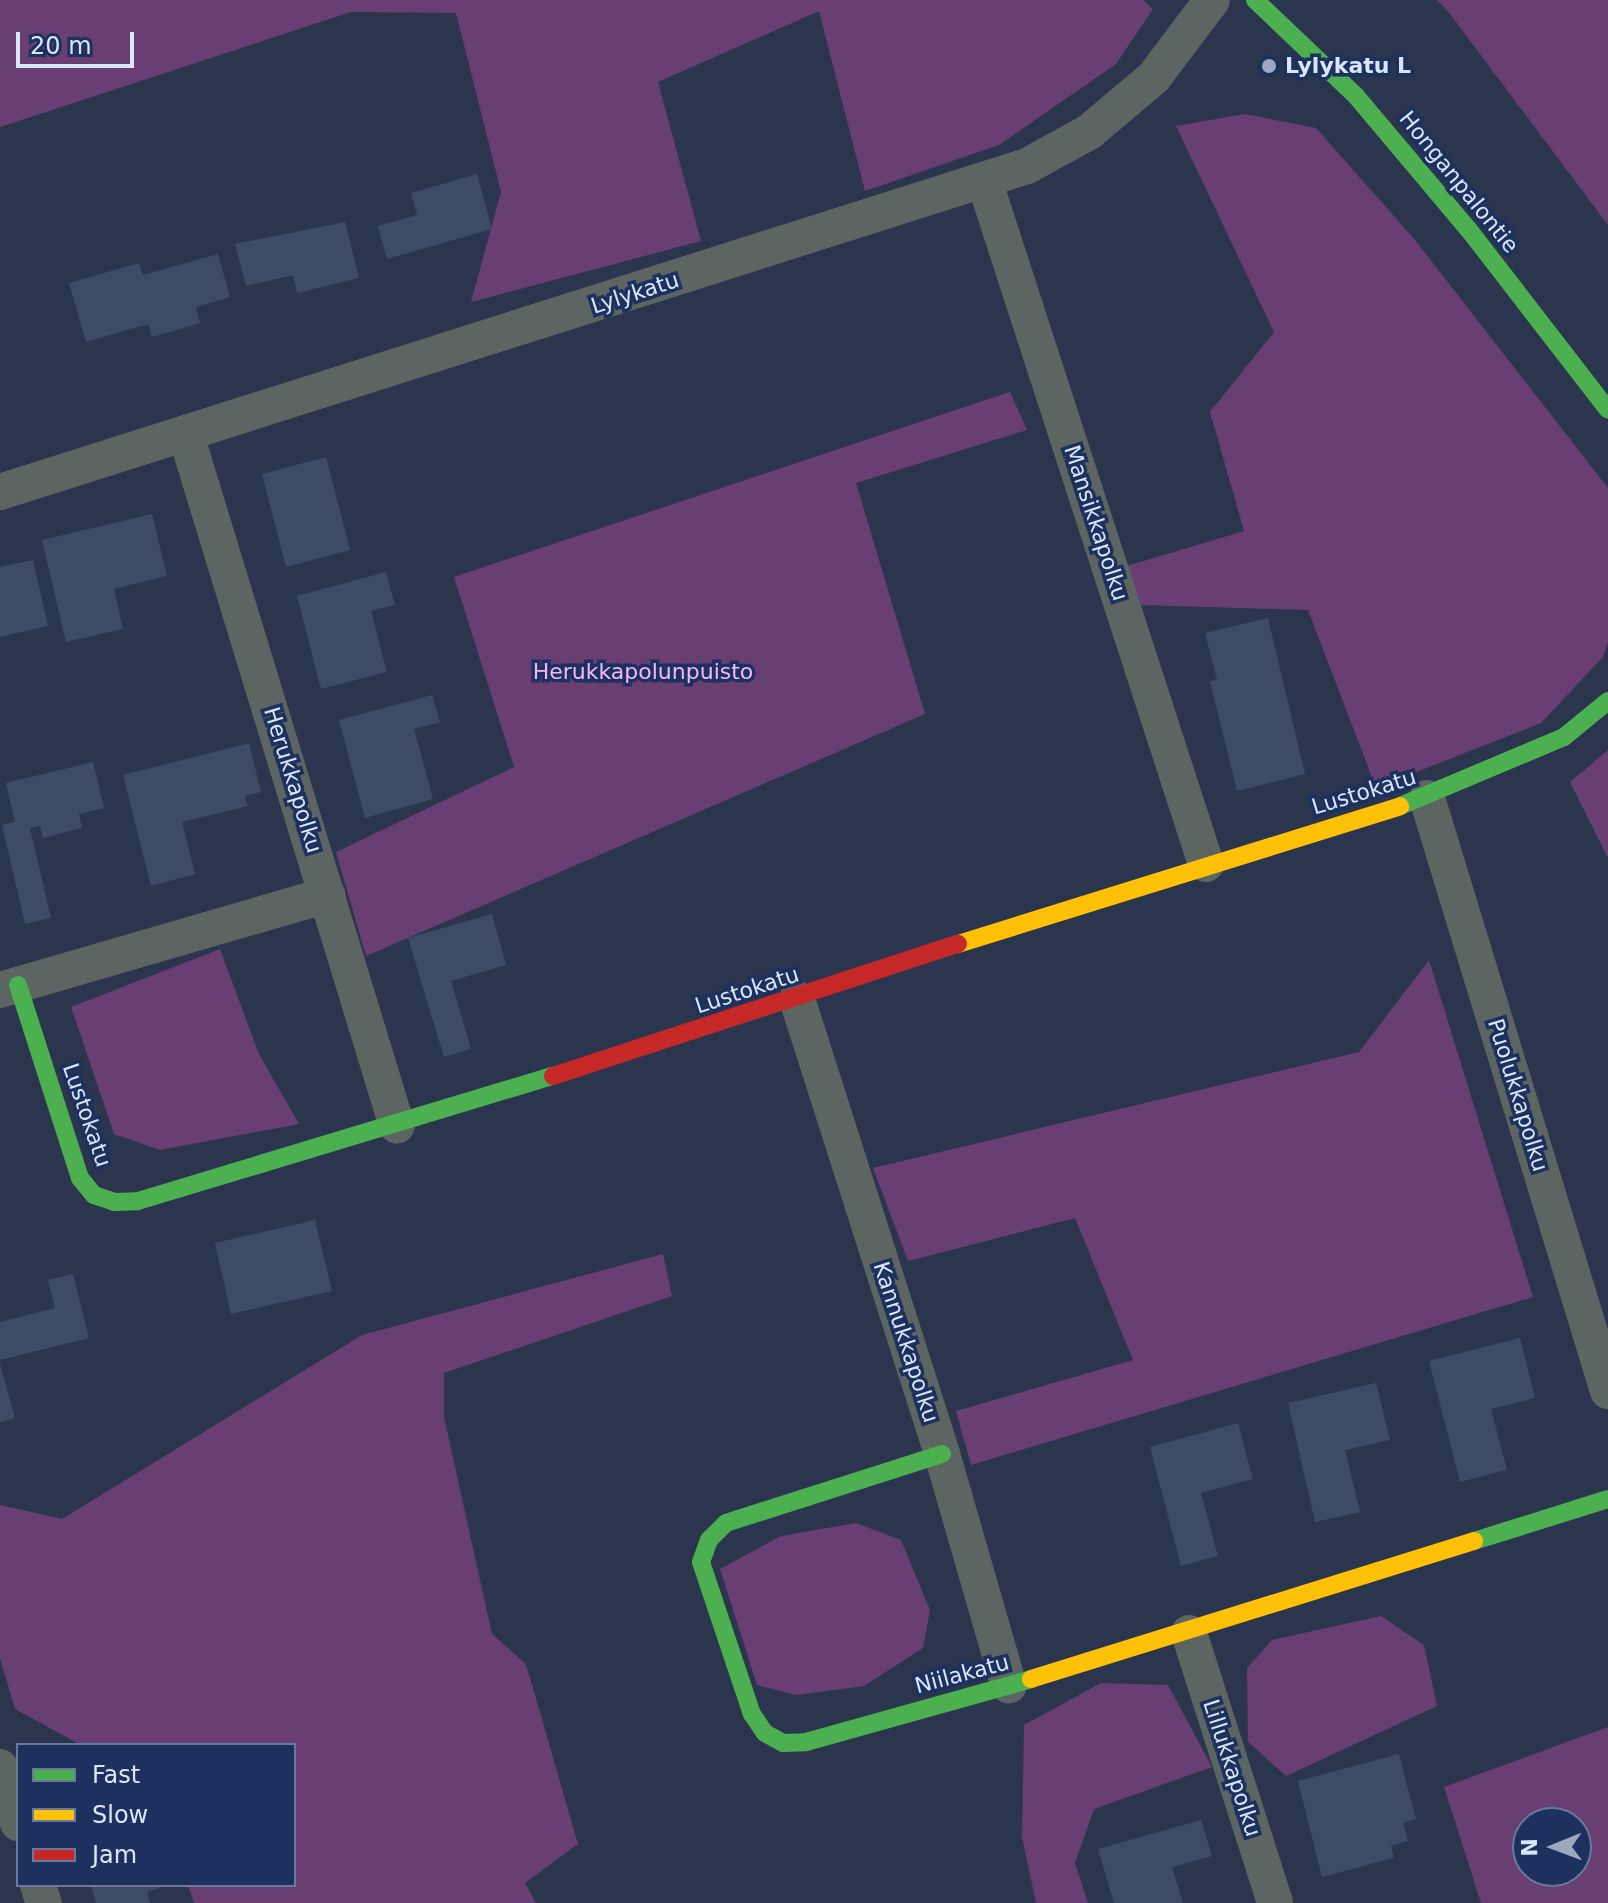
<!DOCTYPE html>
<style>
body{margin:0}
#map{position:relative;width:1608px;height:1903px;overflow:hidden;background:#2b364e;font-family:"DejaVu Sans",sans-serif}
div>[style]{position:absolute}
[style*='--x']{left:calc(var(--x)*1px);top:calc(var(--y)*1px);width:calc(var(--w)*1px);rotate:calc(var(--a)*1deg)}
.green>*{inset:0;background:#693e72}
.building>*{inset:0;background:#3e4b67}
.street>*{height:36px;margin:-18px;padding:0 18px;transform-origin:18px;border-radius:18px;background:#5d6562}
.fast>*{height:18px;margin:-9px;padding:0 9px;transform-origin:9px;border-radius:9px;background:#4caf50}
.slow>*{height:18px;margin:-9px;padding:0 9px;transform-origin:9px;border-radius:9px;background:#ffc107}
.jam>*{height:18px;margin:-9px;padding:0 9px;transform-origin:9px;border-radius:9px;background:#c62828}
.dots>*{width:22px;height:22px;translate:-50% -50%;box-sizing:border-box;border:4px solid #1c315d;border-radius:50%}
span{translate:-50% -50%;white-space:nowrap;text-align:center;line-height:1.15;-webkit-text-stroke:7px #1c315d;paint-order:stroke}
.poi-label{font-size:22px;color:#dae6fc;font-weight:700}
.left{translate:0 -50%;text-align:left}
.street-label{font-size:22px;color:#dae6fc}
.park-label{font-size:22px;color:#f4b7fa}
.legend{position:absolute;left:16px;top:1743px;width:280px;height:144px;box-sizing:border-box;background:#1c315d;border:2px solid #68799d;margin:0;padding:10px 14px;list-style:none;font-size:24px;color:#dae6fc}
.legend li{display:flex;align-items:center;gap:16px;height:40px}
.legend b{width:40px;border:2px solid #68799d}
.north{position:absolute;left:1512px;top:1807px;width:80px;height:80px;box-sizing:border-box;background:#1c315d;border:2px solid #68799d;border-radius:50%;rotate:269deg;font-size:22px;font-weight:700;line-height:32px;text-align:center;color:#dae6fc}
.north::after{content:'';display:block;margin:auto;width:28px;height:36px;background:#9da8bf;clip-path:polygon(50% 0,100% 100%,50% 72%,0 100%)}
.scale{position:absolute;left:16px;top:32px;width:118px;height:36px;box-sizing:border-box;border:4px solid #dae6fc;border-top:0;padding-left:10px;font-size:24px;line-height:28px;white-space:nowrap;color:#dae6fc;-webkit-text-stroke:6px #1c315d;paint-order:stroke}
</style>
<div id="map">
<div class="green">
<div style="clip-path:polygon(0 0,1143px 0,1153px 9px,1116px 64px,999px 145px,865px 191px,819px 11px,658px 82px,701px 241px,471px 302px,501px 192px,456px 13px,351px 12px,0 127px)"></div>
<div style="clip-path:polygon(1437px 0,1608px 0,1608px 225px,1447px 10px)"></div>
<div style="clip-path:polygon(1245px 114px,1316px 128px,1415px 240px,1608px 488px,1608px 642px,1603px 657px,1541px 723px,1376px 788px,1308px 610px,1141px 605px,1127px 566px,1244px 531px,1210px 412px,1274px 332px,1176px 126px)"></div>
<div style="clip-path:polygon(1010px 392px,1027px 430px,856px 483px,925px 714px,366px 956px,336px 852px,514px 767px,454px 577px)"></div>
<div style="clip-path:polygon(1608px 750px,1608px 858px,1570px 782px)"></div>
<div style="clip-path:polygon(220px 949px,259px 1054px,299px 1124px,160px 1150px,114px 1134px,71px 1007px)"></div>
<div style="clip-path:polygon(1429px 960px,1533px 1297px,971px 1465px,956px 1411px,1133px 1360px,1075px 1218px,908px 1261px,873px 1168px,1359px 1052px)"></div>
<div style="clip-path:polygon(663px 1254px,672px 1296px,444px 1373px,444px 1417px,492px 1634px,526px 1664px,578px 1844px,525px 1883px,536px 1903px,194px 1903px,188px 1885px,294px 1885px,294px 1745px,81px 1745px,15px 1709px,0 1658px,0 1505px,62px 1519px,362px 1335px)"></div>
<div style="clip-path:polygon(856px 1523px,901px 1540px,930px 1610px,923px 1648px,864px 1686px,796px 1695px,757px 1685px,720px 1569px,781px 1536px)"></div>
<div style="clip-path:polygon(1381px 1616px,1424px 1645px,1437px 1706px,1286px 1776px,1248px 1742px,1247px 1668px,1272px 1640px)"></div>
<div style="clip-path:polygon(1101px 1683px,1168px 1685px,1212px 1767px,1094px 1809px,1075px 1863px,1088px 1903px,1036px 1903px,1022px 1837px,1024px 1725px)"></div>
<div style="clip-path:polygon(evenodd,1608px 1727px,1608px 1903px,1481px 1903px,1444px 1787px,1608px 1727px,1528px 1823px,1576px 1823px,1576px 1871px,1528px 1871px,1528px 1823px)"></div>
</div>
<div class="building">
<div style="clip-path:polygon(477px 174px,492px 229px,387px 259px,378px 226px,417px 215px,411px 193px)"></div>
<div style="clip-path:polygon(345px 222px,359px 278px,297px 293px,293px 275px,246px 286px,235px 244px)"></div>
<div style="clip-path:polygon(218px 254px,230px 297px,196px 307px,200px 323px,152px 337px,148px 324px,86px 342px,69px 283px,139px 263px,143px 275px)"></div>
<div style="clip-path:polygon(326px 457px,350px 550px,286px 567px,262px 474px)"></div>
<div style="clip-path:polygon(152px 514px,167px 576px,114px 589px,123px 629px,66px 642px,42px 540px)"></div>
<div style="clip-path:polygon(33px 560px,48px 626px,0 637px,0 567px)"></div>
<div style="clip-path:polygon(386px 572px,395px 605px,371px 611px,387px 672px,321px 689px,297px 596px)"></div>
<div style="clip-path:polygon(1268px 618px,1305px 774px,1237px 791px,1210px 681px,1217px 680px,1205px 633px)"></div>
<div style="clip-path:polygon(432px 695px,440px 722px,414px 729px,433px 799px,365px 818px,339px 720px)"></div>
<div style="clip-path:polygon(249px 743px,261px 792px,245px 796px,248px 806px,182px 822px,195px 874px,151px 886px,123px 775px)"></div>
<div style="clip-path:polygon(93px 762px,104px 808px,79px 814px,82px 828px,43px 838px,40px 826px,30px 828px,51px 918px,25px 924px,2px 825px,15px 822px,6px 783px)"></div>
<div style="clip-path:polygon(492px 914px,506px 965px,451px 981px,471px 1049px,444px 1057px,408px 938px)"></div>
<div style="clip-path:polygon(315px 1220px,332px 1291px,231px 1314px,215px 1243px)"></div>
<div style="clip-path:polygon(73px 1274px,89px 1338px,0 1360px,0 1322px,55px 1308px,48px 1280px)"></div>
<div style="clip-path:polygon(1520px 1338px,1535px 1398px,1491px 1409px,1507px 1470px,1460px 1482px,1429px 1361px)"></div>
<div style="clip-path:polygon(0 1364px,15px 1418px,0 1422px)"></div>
<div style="clip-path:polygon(1376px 1383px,1390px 1440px,1345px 1450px,1360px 1512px,1315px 1522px,1288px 1403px)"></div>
<div style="clip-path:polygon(1238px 1423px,1253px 1479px,1201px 1493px,1218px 1556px,1181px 1566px,1150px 1447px)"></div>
<div style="clip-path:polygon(1399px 1754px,1416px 1819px,1403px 1823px,1408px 1841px,1391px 1846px,1394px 1858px,1322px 1877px,1298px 1781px)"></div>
<div style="clip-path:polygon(1201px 1820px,1212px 1856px,1172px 1867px,1183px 1903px,1114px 1903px,1098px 1849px)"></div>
<div style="clip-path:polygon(91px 1885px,158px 1885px,159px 1888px,147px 1892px,150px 1903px,96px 1903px)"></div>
</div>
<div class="street">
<div style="--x:985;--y:183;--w:716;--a:72.02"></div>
<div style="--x:186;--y:435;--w:722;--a:73.02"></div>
<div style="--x:0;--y:492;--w:1077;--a:-17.61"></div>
<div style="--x:1027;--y:166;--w:71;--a:-28.7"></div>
<div style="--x:1089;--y:132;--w:85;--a:-40.2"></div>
<div style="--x:1154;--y:77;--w:96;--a:-53"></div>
<div style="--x:1427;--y:798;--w:620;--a:73.03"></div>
<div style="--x:0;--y:990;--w:341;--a:-16.2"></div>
<div style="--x:797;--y:999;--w:478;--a:72.3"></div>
<div style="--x:942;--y:1454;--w:241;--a:73.9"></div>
<div style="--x:1189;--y:1633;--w:283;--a:72.3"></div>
<div style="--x:0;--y:1767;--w:59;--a:72.2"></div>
<div style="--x:38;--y:1885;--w:19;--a:72"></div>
</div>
<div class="fast">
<div style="--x:1255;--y:0;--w:139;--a:43.5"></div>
<div style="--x:1356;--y:96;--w:175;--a:49.9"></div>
<div style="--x:1469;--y:230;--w:227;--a:52.3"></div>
<div style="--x:1400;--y:806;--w:178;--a:-22.8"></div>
<div style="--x:1564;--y:737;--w:57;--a:-39.3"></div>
<div style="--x:18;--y:985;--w:203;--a:72.2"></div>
<div style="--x:80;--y:1178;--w:22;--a:51"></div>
<div style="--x:94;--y:1195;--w:21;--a:19"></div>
<div style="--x:114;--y:1202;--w:24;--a:-2"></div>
<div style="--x:138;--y:1201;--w:433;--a:-16.8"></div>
<div style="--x:942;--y:1454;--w:227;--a:162.3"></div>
<div style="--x:726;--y:1523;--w:24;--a:135"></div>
<div style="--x:709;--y:1540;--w:23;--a:110"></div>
<div style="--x:701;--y:1562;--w:160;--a:71.5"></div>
<div style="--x:752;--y:1714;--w:23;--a:56"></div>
<div style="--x:765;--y:1733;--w:21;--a:29"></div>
<div style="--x:783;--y:1743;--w:23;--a:-2"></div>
<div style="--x:806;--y:1742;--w:234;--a:-15.6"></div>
<div style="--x:1474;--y:1541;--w:140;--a:-17.4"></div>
</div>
<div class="slow">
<div style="--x:958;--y:944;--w:463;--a:-17.3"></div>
<div style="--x:1031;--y:1679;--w:464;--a:-17.3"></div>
</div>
<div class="jam">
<div style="--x:553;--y:1076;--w:426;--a:-18.1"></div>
</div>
<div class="dots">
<div style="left:1269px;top:66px;background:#9da8bf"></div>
</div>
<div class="poi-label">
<span class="left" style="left:1285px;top:66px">Lylykatu L</span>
</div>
<div class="street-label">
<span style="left:1459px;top:182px;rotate:51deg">Honganpalontie</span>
<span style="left:635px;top:293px;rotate:-18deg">Lylykatu</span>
<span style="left:1096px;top:523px;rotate:72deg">Mansikkapolku</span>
<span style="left:293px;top:780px;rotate:73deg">Herukkapolku</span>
<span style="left:1364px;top:792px;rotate:-17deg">Lustokatu</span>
<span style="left:747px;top:990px;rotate:-18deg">Lustokatu</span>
<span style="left:1518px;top:1095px;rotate:73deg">Puolukkapolku</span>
<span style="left:87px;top:1115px;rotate:71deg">Lustokatu</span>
<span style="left:906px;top:1342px;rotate:72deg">Kannukkapolku</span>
<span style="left:962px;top:1674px;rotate:-15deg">Niilakatu</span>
<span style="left:1232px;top:1768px;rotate:72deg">Lillukkapolku</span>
</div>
<div class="park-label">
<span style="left:643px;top:672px">Herukkapolunpuisto</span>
</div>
<ul class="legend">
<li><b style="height:10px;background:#4caf50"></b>Fast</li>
<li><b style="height:10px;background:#ffc107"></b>Slow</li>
<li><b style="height:10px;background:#c62828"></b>Jam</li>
</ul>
<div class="north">N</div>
<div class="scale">20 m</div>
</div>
